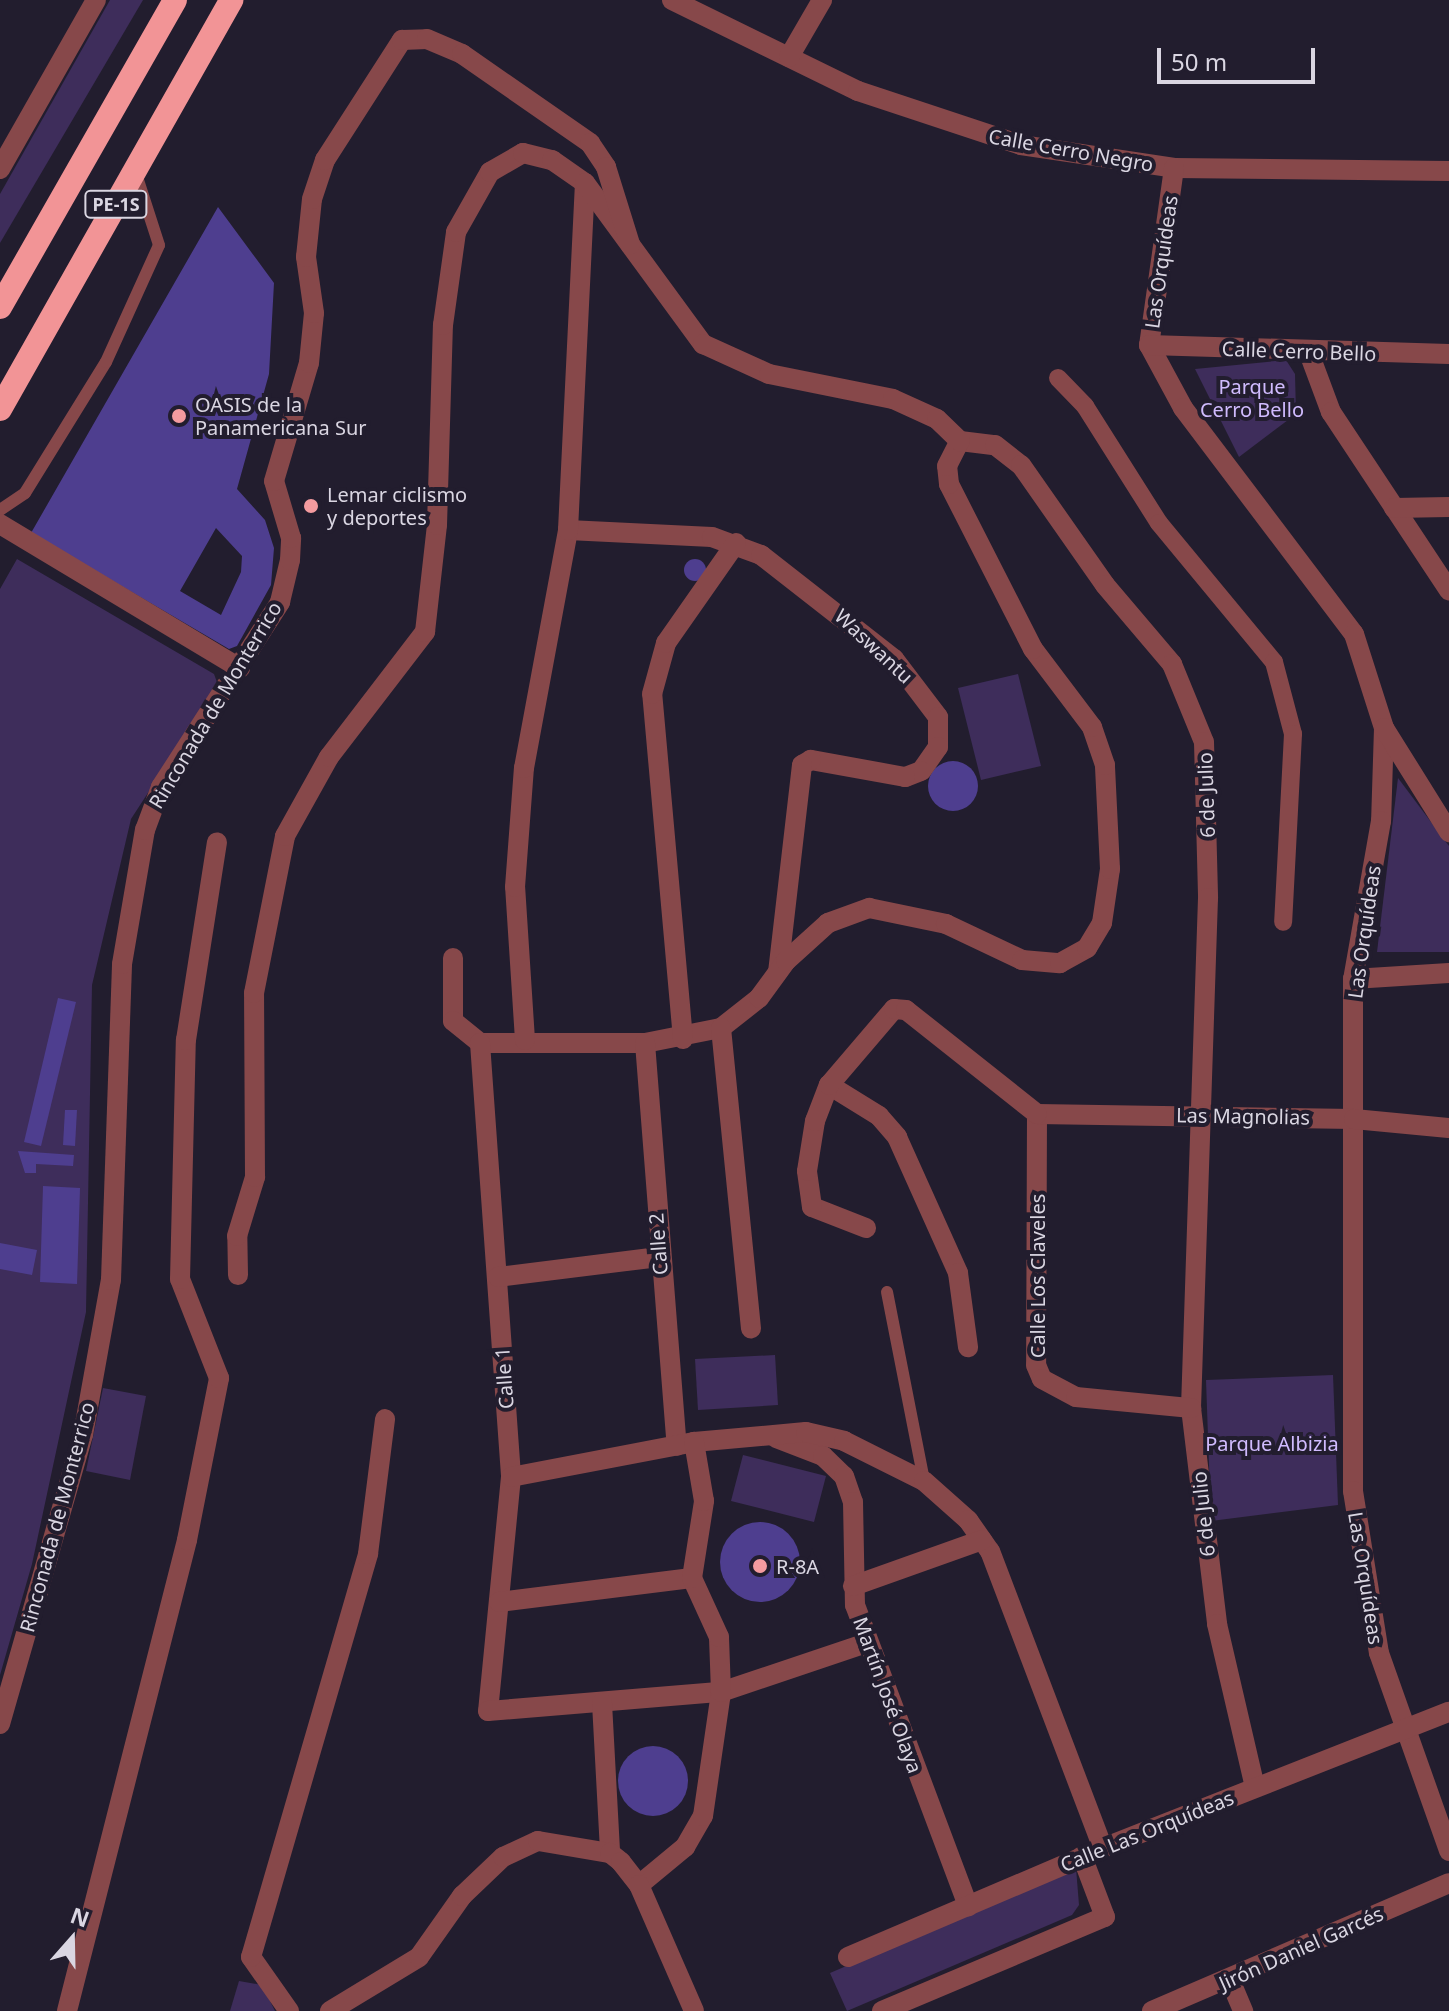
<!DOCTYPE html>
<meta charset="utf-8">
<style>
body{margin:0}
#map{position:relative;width:1449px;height:2011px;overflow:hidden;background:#221d2e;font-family:"Noto Sans",sans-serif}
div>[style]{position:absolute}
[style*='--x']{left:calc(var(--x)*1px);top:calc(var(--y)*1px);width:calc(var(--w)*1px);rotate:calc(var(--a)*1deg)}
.green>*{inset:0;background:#3e2d5b}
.building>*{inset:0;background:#4e3e8f}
.round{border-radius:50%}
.service>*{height:12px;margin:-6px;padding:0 6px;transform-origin:6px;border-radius:6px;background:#87484a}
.pedestrian>*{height:18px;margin:-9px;padding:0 9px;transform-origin:9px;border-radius:9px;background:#87484a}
.minor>*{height:20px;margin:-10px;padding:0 10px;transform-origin:10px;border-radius:10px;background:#87484a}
.tertiary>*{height:20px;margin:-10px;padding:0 10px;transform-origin:10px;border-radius:10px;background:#87484a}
.motorway>*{height:24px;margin:-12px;padding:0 12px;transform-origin:12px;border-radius:12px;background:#f29496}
.dots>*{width:22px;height:22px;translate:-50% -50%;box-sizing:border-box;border:4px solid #221d2e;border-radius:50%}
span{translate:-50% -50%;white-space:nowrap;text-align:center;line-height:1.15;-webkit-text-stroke:8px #221d2e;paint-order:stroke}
.shield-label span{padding:2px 6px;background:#221d2e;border:2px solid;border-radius:6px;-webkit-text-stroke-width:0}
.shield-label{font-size:18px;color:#dad6e2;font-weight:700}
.street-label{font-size:20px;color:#dad6e2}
.park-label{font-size:20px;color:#d0bbfe}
.poi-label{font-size:20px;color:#dad6e2}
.left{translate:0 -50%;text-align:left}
.north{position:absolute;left:32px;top:1899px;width:80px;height:80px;-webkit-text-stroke:6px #221d2e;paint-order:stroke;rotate:20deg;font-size:22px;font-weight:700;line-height:32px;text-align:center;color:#dad6e2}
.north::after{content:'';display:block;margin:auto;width:28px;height:36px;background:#dad6e2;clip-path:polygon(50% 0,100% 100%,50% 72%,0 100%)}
.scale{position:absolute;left:1157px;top:48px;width:158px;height:36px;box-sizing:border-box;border:4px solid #dad6e2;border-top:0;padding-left:10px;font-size:24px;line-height:28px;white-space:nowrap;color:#dad6e2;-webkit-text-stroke:6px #221d2e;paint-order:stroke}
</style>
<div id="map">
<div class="green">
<div style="clip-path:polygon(110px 0,143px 0,0 243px,0 194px)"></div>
<div style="clip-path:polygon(1286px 360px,1295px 374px,1296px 414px,1239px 457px,1195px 369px)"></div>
<div style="clip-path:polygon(17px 559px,214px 674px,218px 685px,131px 819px,92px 985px,86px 1312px,32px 1564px,0 1675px,0 589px)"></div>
<div style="clip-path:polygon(1018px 674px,1041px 766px,981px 780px,958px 688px)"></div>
<div style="clip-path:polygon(1398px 778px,1449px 846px,1449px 952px,1377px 952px)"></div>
<div style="clip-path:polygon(775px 1355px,778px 1405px,698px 1410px,695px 1359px)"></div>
<div style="clip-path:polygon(1333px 1375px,1338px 1505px,1211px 1521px,1206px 1380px)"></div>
<div style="clip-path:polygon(103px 1388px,146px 1396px,130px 1480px,86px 1471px)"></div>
<div style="clip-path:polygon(743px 1455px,826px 1476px,814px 1522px,731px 1501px)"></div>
<div style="clip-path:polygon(1076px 1868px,1079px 1905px,1072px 1915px,847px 2011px,830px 1973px)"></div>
<div style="clip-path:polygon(239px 1981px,262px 1985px,275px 2011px,230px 2011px)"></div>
</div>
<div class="building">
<div style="clip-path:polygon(evenodd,218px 207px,274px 283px,269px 374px,237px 489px,265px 520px,274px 548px,271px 585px,237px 646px,229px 649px,31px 533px,218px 207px,216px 528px,242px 556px,241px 572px,221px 615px,180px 591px,216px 528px)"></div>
<div class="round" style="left:684px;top:559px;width:22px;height:22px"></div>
<div class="round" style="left:928px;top:761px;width:50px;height:50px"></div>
<div style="clip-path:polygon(58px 998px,76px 1002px,41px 1146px,24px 1142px)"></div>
<div style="clip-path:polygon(65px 1110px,77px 1110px,75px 1146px,63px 1145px)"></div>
<div style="clip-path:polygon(18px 1151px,74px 1155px,73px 1166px,36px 1164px,36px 1173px,25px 1173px)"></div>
<div style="clip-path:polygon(43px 1186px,80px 1188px,77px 1284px,40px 1282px)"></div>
<div style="clip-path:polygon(0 1243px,37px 1250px,32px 1275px,0 1269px)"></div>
<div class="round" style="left:720px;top:1522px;width:80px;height:80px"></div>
<div class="round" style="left:618px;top:1746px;width:70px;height:70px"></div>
</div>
<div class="service">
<div style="--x:0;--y:510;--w:30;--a:-34"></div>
<div style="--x:25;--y:493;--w:154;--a:-58.3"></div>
<div style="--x:106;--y:362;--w:128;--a:-65.6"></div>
<div style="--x:159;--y:245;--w:75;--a:-107.9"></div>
<div style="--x:887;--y:1292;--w:193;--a:78.9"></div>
</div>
<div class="pedestrian">
<div style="--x:1058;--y:378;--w:39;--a:46"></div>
<div style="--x:1085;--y:406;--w:138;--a:57.7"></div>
<div style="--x:1159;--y:523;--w:180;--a:50.4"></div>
<div style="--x:1274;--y:662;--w:74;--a:75.2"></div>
<div style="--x:1293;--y:734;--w:188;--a:93"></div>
</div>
<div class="minor">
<div style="--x:672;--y:0;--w:207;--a:26.1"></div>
<div style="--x:858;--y:91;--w:172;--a:18.3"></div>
<div style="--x:1021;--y:145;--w:155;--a:8.5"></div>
<div style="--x:1174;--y:168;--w:275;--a:0.6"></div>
<div style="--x:789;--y:57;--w:66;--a:-59.9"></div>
<div style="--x:1174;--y:168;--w:179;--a:98"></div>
<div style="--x:1149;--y:345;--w:72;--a:61.6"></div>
<div style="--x:1183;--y:408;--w:283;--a:52.9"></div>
<div style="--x:1354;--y:634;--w:99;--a:72.3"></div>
<div style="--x:1384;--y:728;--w:93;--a:91.8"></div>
<div style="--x:1381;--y:821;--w:160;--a:100"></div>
<div style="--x:1353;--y:979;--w:512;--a:90"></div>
<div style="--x:1353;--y:1491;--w:164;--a:80.9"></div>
<div style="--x:1379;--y:1653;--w:210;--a:70.5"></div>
<div style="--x:1149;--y:345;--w:300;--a:1.7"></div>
<div style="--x:1309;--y:353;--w:63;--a:69.6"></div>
<div style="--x:1331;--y:412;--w:214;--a:56.5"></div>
<div style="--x:960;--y:441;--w:35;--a:7"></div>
<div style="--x:995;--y:445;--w:33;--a:38"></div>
<div style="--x:1021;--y:465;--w:146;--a:55"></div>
<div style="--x:1105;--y:585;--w:104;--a:49.7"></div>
<div style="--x:1172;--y:664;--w:84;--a:67.7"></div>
<div style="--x:1204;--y:742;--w:156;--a:88.5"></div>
<div style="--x:1208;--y:898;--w:510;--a:91.91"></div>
<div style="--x:1191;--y:1408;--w:218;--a:83.1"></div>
<div style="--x:1217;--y:1624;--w:167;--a:76.9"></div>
<div style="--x:1394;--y:508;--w:55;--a:-1"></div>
<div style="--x:0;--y:524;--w:280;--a:31"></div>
<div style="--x:568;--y:530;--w:144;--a:2.8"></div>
<div style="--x:712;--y:537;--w:52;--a:20.2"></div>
<div style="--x:761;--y:555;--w:169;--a:38"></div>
<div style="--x:894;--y:659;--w:73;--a:52.8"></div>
<div style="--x:938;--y:717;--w:30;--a:90"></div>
<div style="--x:938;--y:747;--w:29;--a:125"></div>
<div style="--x:921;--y:771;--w:17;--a:159"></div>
<div style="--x:905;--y:777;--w:96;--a:-169.7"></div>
<div style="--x:811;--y:760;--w:10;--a:151"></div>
<div style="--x:802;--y:765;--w:208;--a:96.6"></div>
<div style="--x:1384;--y:728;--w:123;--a:58"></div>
<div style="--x:453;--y:958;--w:63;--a:90"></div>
<div style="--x:453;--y:1021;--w:35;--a:39"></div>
<div style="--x:480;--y:1043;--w:165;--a:0"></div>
<div style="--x:645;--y:1043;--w:77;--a:-11.2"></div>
<div style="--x:721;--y:1028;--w:48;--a:-38.3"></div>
<div style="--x:759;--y:998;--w:46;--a:-53.9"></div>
<div style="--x:786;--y:961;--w:57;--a:-42.1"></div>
<div style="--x:828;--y:923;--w:44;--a:-20.1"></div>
<div style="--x:869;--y:908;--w:79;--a:11.7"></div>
<div style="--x:946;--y:924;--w:84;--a:25.3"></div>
<div style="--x:1022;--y:960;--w:38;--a:5"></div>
<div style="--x:1060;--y:963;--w:31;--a:-29"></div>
<div style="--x:1087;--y:948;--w:29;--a:-59"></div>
<div style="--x:1102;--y:923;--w:55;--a:-81.6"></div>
<div style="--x:1110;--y:869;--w:104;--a:-92.8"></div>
<div style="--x:1105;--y:765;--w:40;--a:-108.9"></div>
<div style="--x:1092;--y:727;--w:98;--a:-127.1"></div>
<div style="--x:1033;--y:649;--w:185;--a:-117"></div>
<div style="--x:949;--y:484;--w:18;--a:-96"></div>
<div style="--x:947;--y:466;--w:28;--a:-63"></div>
<div style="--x:1353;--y:979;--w:96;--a:-3.6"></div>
<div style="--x:721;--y:1028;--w:302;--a:84.3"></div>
<div style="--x:683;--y:1039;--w:346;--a:-95.1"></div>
<div style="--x:652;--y:694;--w:53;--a:-74.6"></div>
<div style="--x:666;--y:643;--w:122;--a:-55"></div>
<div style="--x:525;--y:1040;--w:153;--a:-93.7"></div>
<div style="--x:515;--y:887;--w:119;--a:-85.7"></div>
<div style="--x:524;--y:768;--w:242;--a:-79.5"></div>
<div style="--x:568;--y:530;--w:347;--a:-87.2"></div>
<div style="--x:480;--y:1043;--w:435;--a:85.9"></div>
<div style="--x:511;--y:1477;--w:235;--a:95.6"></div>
<div style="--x:488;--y:1711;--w:234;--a:-4.7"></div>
<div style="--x:721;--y:1692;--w:154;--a:-18.6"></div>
<div style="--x:645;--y:1043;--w:404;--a:85.5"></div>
<div style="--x:829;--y:1085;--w:59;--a:31.8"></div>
<div style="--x:879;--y:1116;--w:28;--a:49"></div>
<div style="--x:897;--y:1137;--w:149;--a:65.8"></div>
<div style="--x:958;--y:1273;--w:75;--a:82.3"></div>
<div style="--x:1037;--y:1114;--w:251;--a:90.2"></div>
<div style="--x:1036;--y:1365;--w:15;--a:67"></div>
<div style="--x:1042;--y:1379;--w:38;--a:28"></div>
<div style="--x:1076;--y:1397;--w:116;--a:5.5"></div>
<div style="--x:1037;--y:1114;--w:317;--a:0.9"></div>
<div style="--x:1354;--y:1119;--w:95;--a:5.4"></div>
<div style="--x:866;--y:1228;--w:58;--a:-158.7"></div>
<div style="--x:812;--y:1207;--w:36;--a:-98"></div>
<div style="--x:807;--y:1171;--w:51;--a:-80.9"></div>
<div style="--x:815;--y:1121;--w:39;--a:-69"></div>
<div style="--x:829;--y:1085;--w:100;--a:-49.5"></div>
<div style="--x:894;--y:1009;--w:12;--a:5"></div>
<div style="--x:906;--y:1010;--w:167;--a:38.4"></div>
<div style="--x:238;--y:1275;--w:39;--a:-91"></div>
<div style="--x:237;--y:1236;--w:62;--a:-73"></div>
<div style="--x:255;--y:1177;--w:184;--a:-90.3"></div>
<div style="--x:254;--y:993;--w:160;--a:-78.8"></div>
<div style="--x:285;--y:836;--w:90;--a:-60.9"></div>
<div style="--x:329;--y:757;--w:158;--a:-52.5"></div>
<div style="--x:425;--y:632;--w:108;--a:-83.6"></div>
<div style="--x:437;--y:525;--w:200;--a:-88.3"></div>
<div style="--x:443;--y:325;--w:94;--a:-82"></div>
<div style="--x:456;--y:232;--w:69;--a:-60.5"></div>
<div style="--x:490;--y:172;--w:38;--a:-30"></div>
<div style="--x:523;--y:153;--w:30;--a:14"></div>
<div style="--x:552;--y:160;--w:40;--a:34.9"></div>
<div style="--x:585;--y:183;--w:200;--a:53.8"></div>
<div style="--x:703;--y:344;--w:72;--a:24.4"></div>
<div style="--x:769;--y:374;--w:126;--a:11.4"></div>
<div style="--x:893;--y:399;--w:48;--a:24.4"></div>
<div style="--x:937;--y:419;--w:32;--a:44"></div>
<div style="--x:498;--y:1277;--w:162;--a:-7.1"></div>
<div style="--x:776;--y:1438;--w:50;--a:21"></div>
<div style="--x:823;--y:1456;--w:29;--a:44"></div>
<div style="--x:844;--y:1476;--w:28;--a:71"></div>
<div style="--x:853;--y:1502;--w:103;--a:88.9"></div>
<div style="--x:855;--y:1605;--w:322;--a:69.4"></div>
<div style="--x:511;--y:1477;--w:186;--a:-10.8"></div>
<div style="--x:694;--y:1442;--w:112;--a:-5.1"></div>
<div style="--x:806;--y:1432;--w:39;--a:13"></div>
<div style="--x:844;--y:1441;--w:89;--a:26.6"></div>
<div style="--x:924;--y:1481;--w:59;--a:41.6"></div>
<div style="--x:968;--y:1520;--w:38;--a:55"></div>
<div style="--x:990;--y:1551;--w:318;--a:69.2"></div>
<div style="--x:853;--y:1586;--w:137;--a:-19.6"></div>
<div style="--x:499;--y:1602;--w:194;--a:-7.1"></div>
<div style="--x:602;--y:1703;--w:150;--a:86.9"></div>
<div style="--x:0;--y:1724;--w:301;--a:-74"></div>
<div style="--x:83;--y:1435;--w:158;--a:-79.8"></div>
<div style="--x:111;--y:1280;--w:316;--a:-88"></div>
<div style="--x:122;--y:964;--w:136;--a:-80.3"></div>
<div style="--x:145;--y:830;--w:46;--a:-69.6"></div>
<div style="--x:161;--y:787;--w:220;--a:-57.2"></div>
<div style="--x:280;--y:602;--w:43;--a:-76.6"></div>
<div style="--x:290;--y:560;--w:22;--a:-87"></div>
<div style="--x:291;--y:538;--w:59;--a:-106.6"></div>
<div style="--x:274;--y:481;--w:123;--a:-73.5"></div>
<div style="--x:309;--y:363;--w:50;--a:-84.3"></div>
<div style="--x:314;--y:313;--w:57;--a:-98.1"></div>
<div style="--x:306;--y:257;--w:58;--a:-84.1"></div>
<div style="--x:312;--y:199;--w:41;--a:-71.6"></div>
<div style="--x:325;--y:160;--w:143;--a:-57.3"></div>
<div style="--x:402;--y:40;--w:25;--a:-2"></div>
<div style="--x:427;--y:39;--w:38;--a:23"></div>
<div style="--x:462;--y:54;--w:156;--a:34.8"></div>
<div style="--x:590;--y:143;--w:29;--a:56"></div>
<div style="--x:606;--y:167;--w:81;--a:72.7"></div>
<div style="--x:639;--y:1885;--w:60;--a:-39.6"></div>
<div style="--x:685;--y:1847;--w:36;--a:-60"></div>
<div style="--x:703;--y:1816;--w:125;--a:-81.7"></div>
<div style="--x:721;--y:1692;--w:55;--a:-92.1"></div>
<div style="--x:719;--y:1637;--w:65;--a:-114.6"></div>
<div style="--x:692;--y:1578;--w:78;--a:-81.1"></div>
<div style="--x:704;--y:1501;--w:60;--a:-99.6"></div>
<div style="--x:848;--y:1957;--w:277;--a:-23.1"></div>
<div style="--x:1103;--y:1848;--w:372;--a:-21.5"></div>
<div style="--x:1230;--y:1980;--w:34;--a:67"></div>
<div style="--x:67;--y:2011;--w:486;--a:-75.7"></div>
<div style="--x:187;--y:1540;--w:165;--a:-78.8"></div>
<div style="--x:219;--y:1378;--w:106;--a:-111.5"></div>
<div style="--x:180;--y:1279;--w:239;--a:-88.6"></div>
<div style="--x:186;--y:1040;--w:200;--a:-81.1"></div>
<div style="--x:289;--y:2011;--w:66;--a:-125.1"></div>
<div style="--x:251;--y:1957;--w:420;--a:-73.8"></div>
<div style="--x:368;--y:1554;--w:136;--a:-82.8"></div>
<div style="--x:330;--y:2011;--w:104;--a:-31.2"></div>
<div style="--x:419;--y:1957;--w:75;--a:-54.8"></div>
<div style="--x:462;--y:1896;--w:57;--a:-43.6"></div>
<div style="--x:503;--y:1857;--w:38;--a:-25"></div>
<div style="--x:538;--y:1841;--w:73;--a:9.5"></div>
<div style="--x:610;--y:1853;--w:14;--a:39"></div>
<div style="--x:621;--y:1862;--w:29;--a:52"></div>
<div style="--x:639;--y:1885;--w:137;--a:66.4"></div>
<div style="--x:882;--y:2011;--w:242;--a:-22.9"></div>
<div style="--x:1105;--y:1917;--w:65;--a:-110.7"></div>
<div style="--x:1152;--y:2011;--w:323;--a:-23.3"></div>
</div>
<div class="tertiary">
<div style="--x:0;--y:169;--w:194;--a:-60.4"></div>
</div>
<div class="motorway">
<div style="--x:0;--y:307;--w:353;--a:-60.3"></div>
<div style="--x:0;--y:409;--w:470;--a:-60.5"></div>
</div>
<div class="dots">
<div style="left:179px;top:416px;background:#f49b9f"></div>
<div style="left:311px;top:506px;background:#f49b9f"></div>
<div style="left:760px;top:1566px;background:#f49b9f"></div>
</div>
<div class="shield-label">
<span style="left:116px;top:204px">PE-1S</span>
</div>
<div class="street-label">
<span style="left:1071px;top:150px;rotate:10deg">Calle Cerro Negro</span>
<span style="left:1161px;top:262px;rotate:-82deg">Las Orquídeas</span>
<span style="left:1299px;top:351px;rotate:2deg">Calle Cerro Bello</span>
<span style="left:874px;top:646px;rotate:43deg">Waswantu</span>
<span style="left:215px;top:705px;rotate:-59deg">Rinconada de Monterrico</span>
<span style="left:1206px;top:795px;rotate:-92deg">6 de Julio</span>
<span style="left:1364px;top:932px;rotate:-82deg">Las Orquídeas</span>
<span style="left:1243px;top:1116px;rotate:1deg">Las Magnolias</span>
<span style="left:658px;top:1244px;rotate:-94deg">Calle 2</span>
<span style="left:1037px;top:1276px;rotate:-90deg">Calle Los Claveles</span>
<span style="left:504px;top:1378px;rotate:-94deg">Calle 1</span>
<span style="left:1203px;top:1514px;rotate:-96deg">6 de Julio</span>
<span style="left:57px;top:1517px;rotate:-75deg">Rinconada de Monterrico</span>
<span style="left:1366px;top:1578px;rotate:81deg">Las Orquídeas</span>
<span style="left:888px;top:1695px;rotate:70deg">Martín José Olaya</span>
<span style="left:1147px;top:1831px;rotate:-22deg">Calle Las Orquídeas</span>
<span style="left:1301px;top:1948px;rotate:-24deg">Jirón Daniel Garcés</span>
</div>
<div class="park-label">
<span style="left:1252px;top:398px">Parque<br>Cerro Bello</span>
<span style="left:1272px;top:1443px">Parque Albizia</span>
</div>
<div class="poi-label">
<span class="left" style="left:195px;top:416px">OASIS de la<br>Panamericana Sur</span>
<span class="left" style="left:327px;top:506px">Lemar ciclismo<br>y deportes</span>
<span class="left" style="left:776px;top:1566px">R-8A</span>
</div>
<div class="north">N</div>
<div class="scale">50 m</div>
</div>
